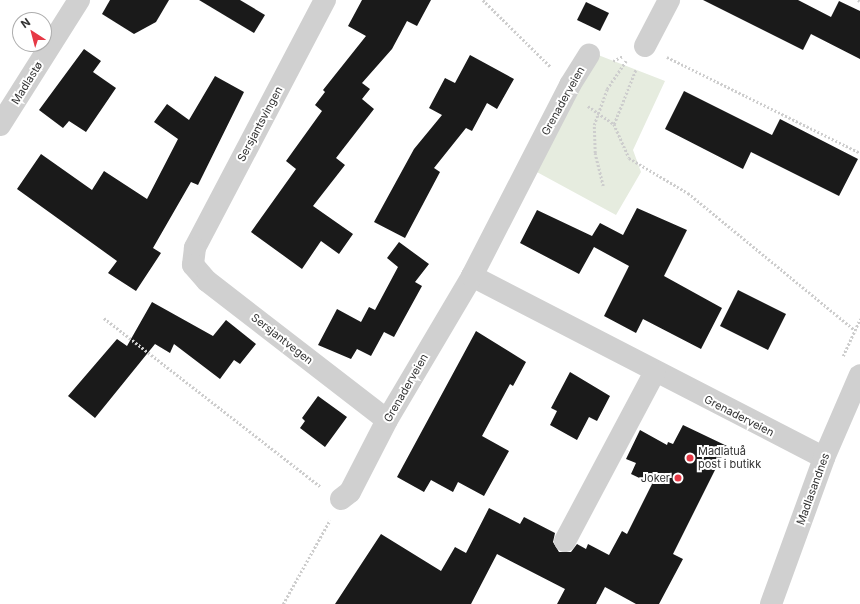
<!DOCTYPE html>
<meta charset="utf-8">
<style>
body{margin:0}
#map{position:relative;width:860px;height:604px;overflow:hidden;background:#fff;font-family:Inter,sans-serif}
div>[style]{position:absolute}
[style*='--x']{left:calc(var(--x)*1px);top:calc(var(--y)*1px);width:calc(var(--w)*1px);rotate:calc(var(--a)*1deg)}
.green>*{inset:0;background:#e6ecdf}
.building>*{inset:0;background:#1a1a1a}
.path>*{height:2.5px;margin-top:-1.25px;transform-origin:0;background:repeating-linear-gradient(90deg,#cdcdcd 0 2px,transparent 0 4px)}
.minor>*{height:22px;margin:-11px;padding:0 11px;transform-origin:11px;border-radius:11px;background:#d0d0d0}
.tertiary>*{height:22px;margin:-11px;padding:0 11px;transform-origin:11px;border-radius:11px;background:#d0d0d0}
.path-bridge>*{height:2.5px;margin-top:-1.25px;transform-origin:0;background:repeating-linear-gradient(90deg,#cdcdcd 0 2px,transparent 0 4px)}
.dots>*{width:11px;height:11px;translate:-50% -50%;box-sizing:border-box;border:2px solid #fff;border-radius:50%}
span{translate:-50% -50%;white-space:nowrap;text-align:center;line-height:1.15;-webkit-text-stroke:4px #fff;paint-order:stroke}
.street-label{font-size:11px;color:#333}
.poi-label{font-size:11px;color:#333}
.left{translate:0 -50%;text-align:left}
.right{translate:-100% -50%;text-align:right}
.north{position:absolute;left:12px;top:12px;width:40px;height:40px;box-sizing:border-box;background:#fff;border:1px solid #adadad;border-radius:50%;rotate:324deg;font-size:11px;font-weight:700;line-height:16px;text-align:center;color:#333}
.north::after{content:'';display:block;margin:auto;width:14px;height:18px;background:#e63946;clip-path:polygon(50% 0,100% 100%,50% 72%,0 100%)}
</style>
<div id="map">
<div class="green">
<div style="clip-path:polygon(593px 53px,665px 81px,633px 150px,641px 172px,616px 215px,535px 171px)"></div>
</div>
<div class="building">
<div style="clip-path:polygon(110px 0,169px 0,156px 22px,134px 34px,102px 14px)"></div>
<div style="clip-path:polygon(199px 0,240px 0,265px 15px,254px 33px)"></div>
<div style="clip-path:polygon(362px 0,431px 0,417px 26px,407px 21px,392px 49px,362px 83px,370px 89px,362px 99px,374px 109px,336px 158px,345px 165px,313px 206px,353px 234px,339px 254px,321px 241px,302px 269px,251px 232px,296px 169px,286px 161px,322px 111px,315px 105px,325px 92px,323px 90px,366px 36px,348px 26px)"></div>
<div style="clip-path:polygon(703px 0,798px 0,831px 17px,839px 1px,860px 11px,860px 59px,811px 34px,803px 50px)"></div>
<div style="clip-path:polygon(586px 2px,609px 13px,600px 31px,577px 20px)"></div>
<div style="clip-path:polygon(84px 49px,101px 61px,93px 72px,116px 88px,86px 132px,69px 121px,63px 128px,39px 110px)"></div>
<div style="clip-path:polygon(470px 55px,514px 79px,497px 109px,487px 103px,472px 131px,466px 128px,434px 168px,440px 172px,405px 238px,374px 222px,414px 149px,442px 115px,429px 108px,445px 78px,455px 83px)"></div>
<div style="clip-path:polygon(215px 76px,244px 92px,198px 185px,191px 182px,153px 248px,161px 253px,136px 291px,108px 273px,117px 261px,17px 189px,41px 154px,92px 190px,104px 171px,147px 199px,178px 139px,154px 122px,167px 104px,189px 120px)"></div>
<div style="clip-path:polygon(684px 91px,772px 135px,780px 119px,858px 159px,839px 196px,751px 152px,743px 169px,665px 129px)"></div>
<div style="clip-path:polygon(637px 208px,687px 230px,664px 276px,722px 308px,701px 349px,643px 319px,636px 333px,604px 316px,629px 266px,594px 247px,579px 274px,520px 243px,537px 210px,592px 236px,600px 223px,623px 235px)"></div>
<div style="clip-path:polygon(399px 242px,429px 264px,415px 282px,422px 286px,394px 337px,384px 332px,371px 356px,357px 349px,351px 359px,318px 345px,337px 309px,361px 322px,369px 307px,375px 310px,398px 267px,387px 258px)"></div>
<div style="clip-path:polygon(738px 290px,786px 314px,768px 350px,720px 326px)"></div>
<div style="clip-path:polygon(152px 302px,213px 336px,226px 320px,256px 344px,240px 364px,234px 360px,220px 379px,174px 344px,170px 353px,155px 344px,95px 418px,68px 396px,117px 339px,127px 346px)"></div>
<div style="clip-path:polygon(476px 331px,526px 362px,513px 386px,510px 384px,482px 436px,509px 451px,484px 496px,458px 482px,453px 492px,431px 480px,424px 492px,397px 477px)"></div>
<div style="clip-path:polygon(570px 372px,610px 396px,597px 421px,589px 417px,577px 440px,550px 425px,557px 411px,551px 408px)"></div>
<div style="clip-path:polygon(318px 396px,347px 417px,325px 447px,300px 428px,305px 421px,302px 418px)"></div>
<div style="clip-path:polygon(683px 425px,727px 446px,673px 554px,683px 559px,659px 604px,636px 604px,605px 587px,596px 604px,557px 604px,565px 589px,497px 554px,471px 604px,335px 604px,381px 534px,441px 571px,455px 547px,466px 553px,489px 508px,520px 524px,524px 517px,555px 533px,553px 542px,559px 552px,571px 552px,577px 544px,586px 549px,588px 544px,609px 555px,622px 531px,627px 534px,652px 484px,631px 474px,636px 463px,626px 459px,640px 430px,667px 445px,668px 442px,673px 444px)"></div>
</div>
<div class="path">
<div style="--x:483;--y:0;--w:95;--a:44.6"></div>
<div style="--x:858;--y:0;--w:2;--a:27"></div>
<div style="--x:667;--y:57;--w:216;--a:26.4"></div>
<div style="--x:613;--y:61;--w:11;--a:-27"></div>
<div style="--x:588;--y:106;--w:32;--a:35"></div>
<div style="--x:614;--y:124;--w:37;--a:66"></div>
<div style="--x:629;--y:158;--w:69;--a:30.7"></div>
<div style="--x:688;--y:193;--w:216;--a:39.4"></div>
<div style="--x:614;--y:124;--w:59;--a:-68.2"></div>
<div style="--x:104;--y:318;--w:274;--a:37.9"></div>
<div style="--x:843;--y:356;--w:41;--a:-65.3"></div>
<div style="--x:283;--y:604;--w:96;--a:-60.8"></div>
</div>
<div class="minor">
<div style="--x:325;--y:0;--w:280;--a:117.7"></div>
<div style="--x:195;--y:248;--w:17;--a:97"></div>
<div style="--x:193;--y:265;--w:21;--a:49"></div>
<div style="--x:207;--y:281;--w:227;--a:37.7"></div>
<div style="--x:645;--y:46;--w:52;--a:-62.4"></div>
<div style="--x:0;--y:125;--w:148;--a:-57.7"></div>
<div style="--x:472;--y:276;--w:396;--a:27.3"></div>
<div style="--x:341;--y:499;--w:11;--a:-38"></div>
<div style="--x:350;--y:492;--w:81;--a:-62.8"></div>
<div style="--x:387;--y:420;--w:167;--a:-59.4"></div>
<div style="--x:472;--y:276;--w:215;--a:-62.8"></div>
<div style="--x:570;--y:85;--w:36;--a:-58"></div>
<div style="--x:565;--y:541;--w:191;--a:-62"></div>
</div>
<div class="tertiary">
<div style="--x:771;--y:604;--w:155;--a:-70"></div>
<div style="--x:824;--y:458;--w:90;--a:-66.6"></div>
</div>
<div class="path-bridge">
<div style="--x:603;--y:186;--w:34;--a:-104"></div>
<div style="--x:595;--y:153;--w:28;--a:-92"></div>
<div style="--x:594;--y:125;--w:38;--a:-70"></div>
<div style="--x:607;--y:89;--w:34;--a:-56"></div>
</div>
<div class="dots">
<div style="left:690px;top:458px;background:#e63946"></div>
<div style="left:678px;top:478px;background:#e63946"></div>
</div>
<div class="street-label">
<span style="left:27px;top:83px;rotate:-58deg">Madlastø</span>
<span style="left:563px;top:101px;rotate:-61deg">Grenaderveien</span>
<span style="left:260px;top:124px;rotate:-62deg">Sersjantsvingen</span>
<span style="left:282px;top:339px;rotate:38deg">Sersjantvegen</span>
<span style="left:406px;top:388px;rotate:-60deg">Grenaderveien</span>
<span style="left:739px;top:416px;rotate:27deg">Grenaderveien</span>
<span style="left:813px;top:489px;rotate:-70deg">Madlasandnes</span>
</div>
<div class="poi-label">
<span class="left" style="left:698px;top:458px">Madlatuå<br>post i butikk</span>
<span class="right" style="left:670px;top:478px">Joker</span>
</div>
<div class="north">N</div>
</div>
